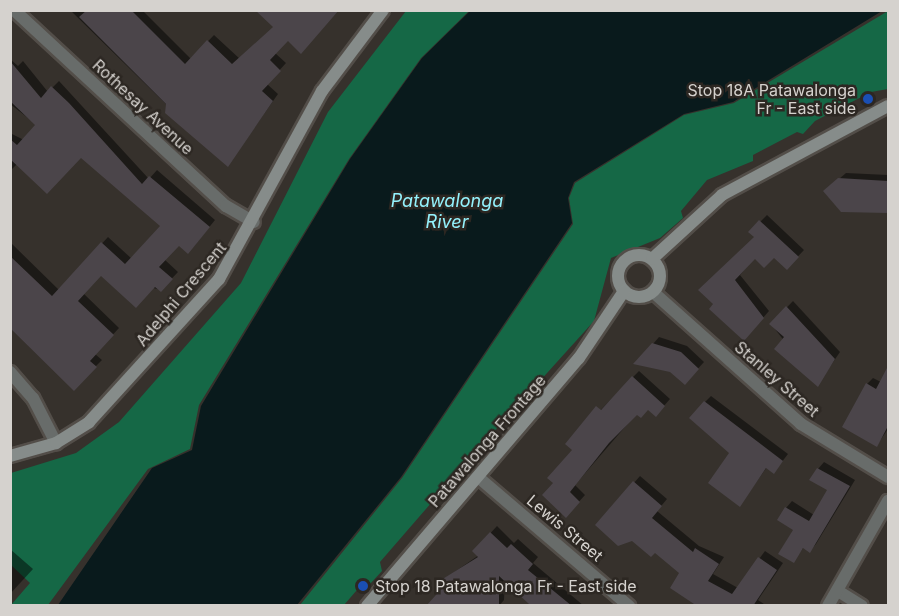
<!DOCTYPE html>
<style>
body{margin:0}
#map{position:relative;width:899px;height:616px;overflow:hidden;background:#36312c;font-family:Inter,sans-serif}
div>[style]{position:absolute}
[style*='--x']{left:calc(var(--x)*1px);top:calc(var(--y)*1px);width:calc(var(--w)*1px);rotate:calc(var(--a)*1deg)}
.green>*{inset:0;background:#156846}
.water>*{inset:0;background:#091a1c}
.shadow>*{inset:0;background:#0007}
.building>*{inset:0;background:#4b454a}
.roads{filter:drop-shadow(2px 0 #534e49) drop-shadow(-2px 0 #534e49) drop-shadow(0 2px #534e49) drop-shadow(0 -2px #534e49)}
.street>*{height:12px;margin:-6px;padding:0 6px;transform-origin:6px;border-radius:6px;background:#686c6a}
.secondary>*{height:12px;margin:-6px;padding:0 6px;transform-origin:6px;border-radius:6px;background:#868c8a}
.secondary>.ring{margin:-6px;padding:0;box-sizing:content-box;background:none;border:12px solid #868c8a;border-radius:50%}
.dots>*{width:16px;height:16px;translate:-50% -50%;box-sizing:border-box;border:3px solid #2c2722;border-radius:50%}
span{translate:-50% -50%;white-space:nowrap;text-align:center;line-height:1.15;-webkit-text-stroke:5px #2c2722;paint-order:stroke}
.poi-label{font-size:16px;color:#d5d2ce}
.right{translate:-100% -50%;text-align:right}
.left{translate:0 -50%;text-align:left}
.street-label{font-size:16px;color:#d5d2ce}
.water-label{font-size:18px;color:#94f2fc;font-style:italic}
.frame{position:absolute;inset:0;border:12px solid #d5d2ce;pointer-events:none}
</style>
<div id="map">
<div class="green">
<div style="clip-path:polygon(406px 11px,469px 11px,421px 58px,349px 159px,199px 405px,190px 449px,148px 469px,48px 605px,11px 605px,30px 583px,11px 565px,11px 473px,76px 453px,119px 422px,241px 283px,328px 112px)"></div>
<div style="clip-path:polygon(888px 11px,888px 89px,871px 92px,815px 121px,803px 134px,797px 132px,753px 155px,753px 161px,707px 180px,681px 211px,683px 218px,660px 238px,611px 258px,594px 321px,491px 435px,491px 441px,453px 488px,445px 487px,380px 562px,382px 571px,370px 584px,363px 583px,344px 605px,300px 605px,402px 478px,573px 224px,569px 198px,575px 183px,684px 115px,734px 103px)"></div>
</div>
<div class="water">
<div style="clip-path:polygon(470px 11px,882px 11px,733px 102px,684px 114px,574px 182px,568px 198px,572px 223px,401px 477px,297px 605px,58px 605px,152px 468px,192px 450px,201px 406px,350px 159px,422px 58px)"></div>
</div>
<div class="shadow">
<div style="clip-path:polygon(70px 10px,142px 10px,191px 59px,214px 35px,240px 59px,338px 10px,301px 52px,288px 39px,275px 53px,286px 63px,267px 84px,278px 94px,228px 165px)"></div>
<div style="clip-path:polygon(10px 59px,18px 66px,23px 61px,48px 92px,59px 81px,149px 179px,157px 170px,215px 220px,194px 246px,179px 244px,164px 259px,178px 272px,161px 290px,101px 274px,83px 293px,119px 328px,95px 354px,102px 360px,74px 388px,10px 321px,10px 242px,59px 290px,108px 237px,132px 259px,163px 226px,81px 156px,17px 164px,10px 171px,10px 133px,24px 140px,37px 125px,10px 104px)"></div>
<div style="clip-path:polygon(846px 173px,888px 175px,888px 212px,842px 210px,832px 185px)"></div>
<div style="clip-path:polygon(767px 215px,804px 250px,787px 268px,774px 256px,755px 257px,740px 275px,769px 311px,750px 333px,711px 309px,756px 237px,750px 232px)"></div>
<div style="clip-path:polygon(793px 301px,840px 352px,818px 384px,771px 324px)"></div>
<div style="clip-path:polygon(659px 337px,687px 346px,704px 362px,685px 383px,653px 344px)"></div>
<div style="clip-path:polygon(888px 369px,888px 429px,877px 445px,867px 384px,873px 378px,881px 382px)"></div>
<div style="clip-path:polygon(639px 371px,670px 399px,656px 415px,648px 408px,637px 413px,575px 485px,585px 495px,566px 516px,555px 483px,574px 450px,567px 444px)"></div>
<div style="clip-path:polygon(711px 396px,788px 454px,774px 472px,767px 467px,740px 505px,731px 453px,705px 402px)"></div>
<div style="clip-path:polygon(824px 462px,855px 480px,816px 544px,810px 551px,804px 547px,793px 561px,795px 530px,786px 508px,792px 501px,814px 515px,829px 490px,818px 469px)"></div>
<div style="clip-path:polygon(640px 476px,667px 499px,657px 511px,699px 546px,724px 557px,713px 574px,738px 588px,765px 551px,783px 563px,758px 600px,767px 606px,703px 606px,681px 573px,655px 551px,597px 525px)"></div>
<div style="clip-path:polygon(497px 526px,514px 543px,518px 539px,538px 557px,533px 563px,584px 606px,531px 606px,505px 579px,504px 600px,499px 606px,447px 586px,443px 580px,479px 555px,474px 551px)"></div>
<div style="clip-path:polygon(10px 549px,33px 569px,10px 594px)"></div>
</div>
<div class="building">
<div style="clip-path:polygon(87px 10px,131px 10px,185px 64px,207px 40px,232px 64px,273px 27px,255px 10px,339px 10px,301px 54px,288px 41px,270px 60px,281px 71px,262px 91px,273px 101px,228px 167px,165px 113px,166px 104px,79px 17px)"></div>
<div style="clip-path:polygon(10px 61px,41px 98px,51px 86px,69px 103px,142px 184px,149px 176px,210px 227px,188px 254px,179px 246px,159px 267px,173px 279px,161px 292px,155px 287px,136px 308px,101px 276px,78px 301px,114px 335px,90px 361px,97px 367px,74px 391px,10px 328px,10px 256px,52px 296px,101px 242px,125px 264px,160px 226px,81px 158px,47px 194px,10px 159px,10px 139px,17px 145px,35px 125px,10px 101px)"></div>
<div style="clip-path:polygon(838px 178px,888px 181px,888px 213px,841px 212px,823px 191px)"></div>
<div style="clip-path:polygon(759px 220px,799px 257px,787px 270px,774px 258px,764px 268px,755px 259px,735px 280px,764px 318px,744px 341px,709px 309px,713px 304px,698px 290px,754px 237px,748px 232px)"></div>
<div style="clip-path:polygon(786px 306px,835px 359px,818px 387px,774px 349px,784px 337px,769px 324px)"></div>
<div style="clip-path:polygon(652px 343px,681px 352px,699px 369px,685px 385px,670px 372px,633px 364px)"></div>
<div style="clip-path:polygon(888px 366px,888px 426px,877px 447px,842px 427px,866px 383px,876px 389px)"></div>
<div style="clip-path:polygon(632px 376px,665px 406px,656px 417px,648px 410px,641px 418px,637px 415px,609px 443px,570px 492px,580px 502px,566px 518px,542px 495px,553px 483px,547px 478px,572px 450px,565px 444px,596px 406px,601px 410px)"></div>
<div style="clip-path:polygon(704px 401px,783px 461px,774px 474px,766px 468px,740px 507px,708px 483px,729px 453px,689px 418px)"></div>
<div style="clip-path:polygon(817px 468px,850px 486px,810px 553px,803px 548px,794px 563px,778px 554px,793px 530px,777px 520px,785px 507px,809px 521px,827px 490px,809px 480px)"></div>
<div style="clip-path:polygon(633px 481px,662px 506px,652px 518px,693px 552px,695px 548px,719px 564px,708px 581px,732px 594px,758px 557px,777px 570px,753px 606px,697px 606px,670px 588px,679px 573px,655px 553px,651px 557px,632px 541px,618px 546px,595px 525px)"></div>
<div style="clip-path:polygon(490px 532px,507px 548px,511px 544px,533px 564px,528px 570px,572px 606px,531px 606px,499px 576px,499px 606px,426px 606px,445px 585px,441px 580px,478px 557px,472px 551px)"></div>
</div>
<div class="roads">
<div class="street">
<div style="--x:14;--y:10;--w:289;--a:42.8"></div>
<div style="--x:226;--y:206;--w:32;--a:30"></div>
<div style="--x:653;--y:292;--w:198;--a:41.7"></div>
<div style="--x:801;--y:424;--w:102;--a:31.3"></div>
<div style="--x:10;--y:372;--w:35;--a:49"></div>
<div style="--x:33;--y:398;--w:51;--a:62.9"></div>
<div style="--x:478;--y:477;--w:199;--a:40.5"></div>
<div style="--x:838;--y:591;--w:28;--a:32"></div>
<div style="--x:828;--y:606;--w:121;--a:-60.3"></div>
</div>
<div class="secondary">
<div class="ring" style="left:618px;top:255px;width:30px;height:30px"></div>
<div style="--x:652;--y:259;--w:95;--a:-42.4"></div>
<div style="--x:722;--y:195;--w:188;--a:-28.2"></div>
<div style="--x:10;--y:456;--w:48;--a:-15.8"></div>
<div style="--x:56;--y:443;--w:39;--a:-32"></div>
<div style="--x:89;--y:422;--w:193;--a:-47.7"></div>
<div style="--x:219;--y:279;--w:214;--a:-61.3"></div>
<div style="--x:322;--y:91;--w:101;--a:-53"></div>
<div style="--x:367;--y:606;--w:326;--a:-49.5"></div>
<div style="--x:579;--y:358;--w:81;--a:-56.1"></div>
</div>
</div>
<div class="dots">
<div style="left:868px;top:99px;background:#1a4fb4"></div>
<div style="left:363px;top:586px;background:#1a4fb4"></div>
</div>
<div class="poi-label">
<span class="right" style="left:856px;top:99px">Stop 18A Patawalonga<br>Fr - East side</span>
<span class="left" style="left:375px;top:586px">Stop 18 Patawalonga Fr - East side</span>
</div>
<div class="street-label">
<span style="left:143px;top:107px;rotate:43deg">Rothesay Avenue</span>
<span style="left:181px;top:294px;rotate:-50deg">Adelphi Crescent</span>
<span style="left:777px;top:379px;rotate:41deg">Stanley Street</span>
<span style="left:487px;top:441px;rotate:-49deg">Patawalonga Frontage</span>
<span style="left:565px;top:528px;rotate:40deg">Lewis Street</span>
</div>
<div class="water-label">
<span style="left:447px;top:212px">Patawalonga<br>River</span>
</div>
<div class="frame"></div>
</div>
